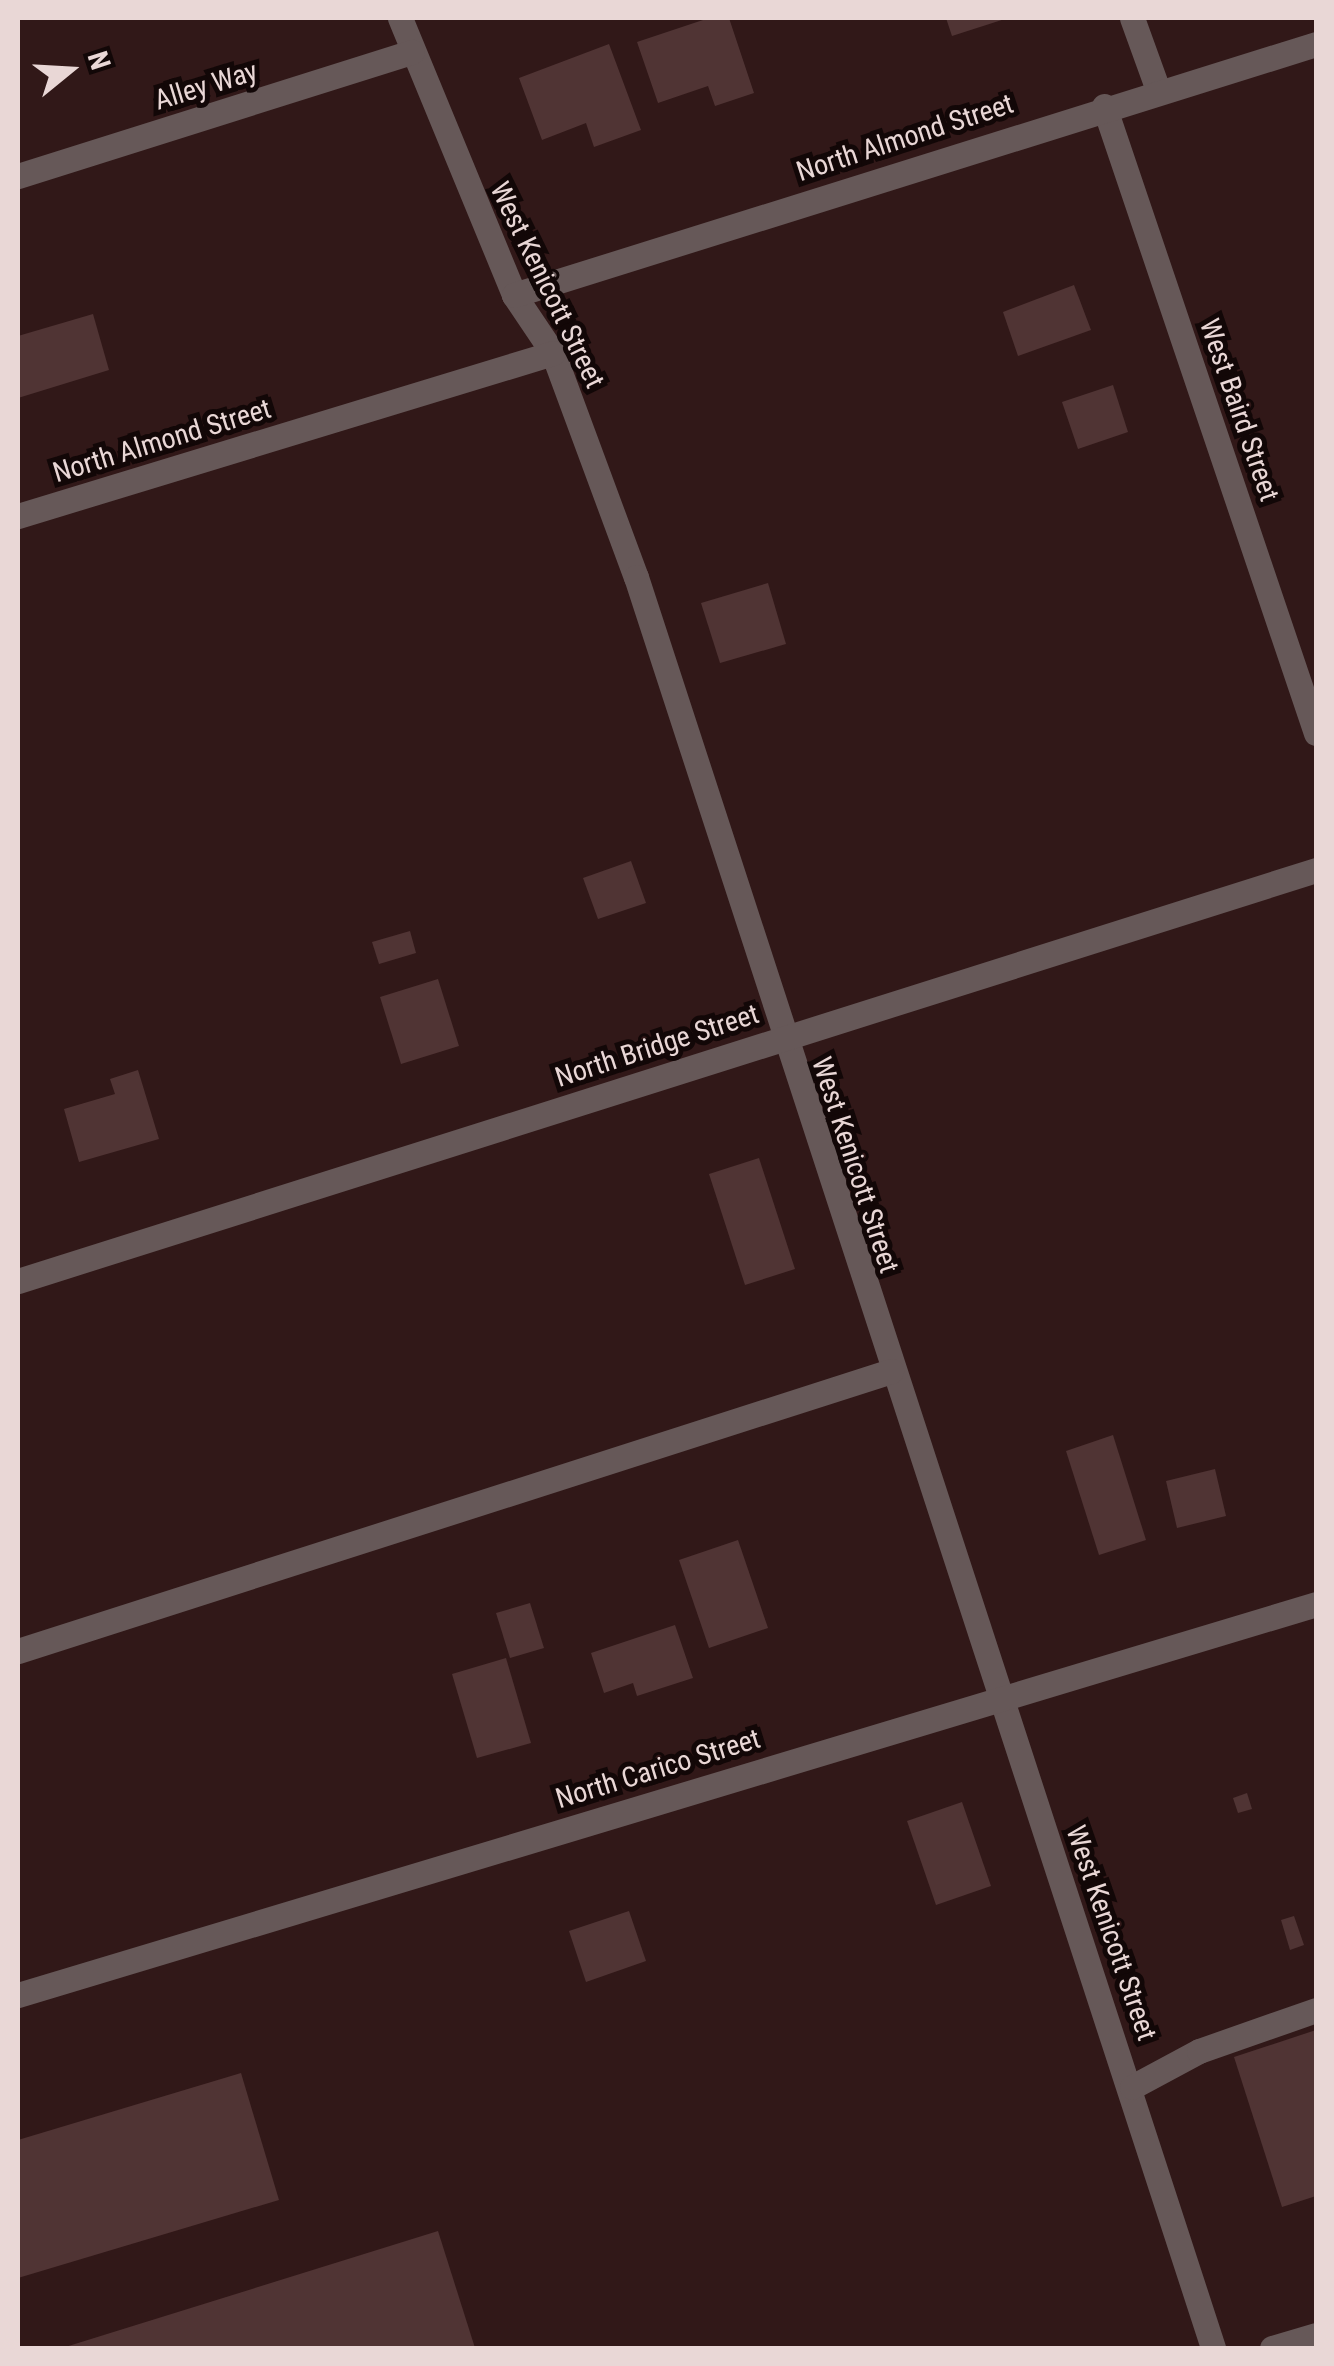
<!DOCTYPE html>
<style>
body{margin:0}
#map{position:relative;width:1334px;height:2366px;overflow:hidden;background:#311818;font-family:"Roboto Condensed",sans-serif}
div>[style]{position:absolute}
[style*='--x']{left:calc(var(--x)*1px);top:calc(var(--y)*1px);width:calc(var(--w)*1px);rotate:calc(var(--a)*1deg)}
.building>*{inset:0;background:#503434}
.minor>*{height:25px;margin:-12.5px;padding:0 12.5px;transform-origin:12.5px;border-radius:12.5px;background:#665858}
span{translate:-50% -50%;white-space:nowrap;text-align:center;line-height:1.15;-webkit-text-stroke:10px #120707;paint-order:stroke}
.street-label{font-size:28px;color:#e9d7d6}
.frame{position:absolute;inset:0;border:20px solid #e9d7d6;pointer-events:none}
.north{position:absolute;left:20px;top:20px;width:100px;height:100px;-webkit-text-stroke:8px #120707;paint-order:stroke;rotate:72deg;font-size:28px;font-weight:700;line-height:40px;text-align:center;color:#e9d7d6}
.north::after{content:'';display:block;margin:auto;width:35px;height:45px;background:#e9d7d6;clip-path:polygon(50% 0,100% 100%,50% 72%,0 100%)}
</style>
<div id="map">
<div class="building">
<div style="clip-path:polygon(709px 18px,729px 18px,754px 93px,715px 106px,708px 86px,658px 103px,637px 42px)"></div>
<div style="clip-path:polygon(946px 18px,1008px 18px,952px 36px)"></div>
<div style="clip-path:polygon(609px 44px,641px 130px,594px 147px,586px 123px,542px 140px,519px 78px)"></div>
<div style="clip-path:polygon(1074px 285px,1091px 330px,1018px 356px,1003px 312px)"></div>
<div style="clip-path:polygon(93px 314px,109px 370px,18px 398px,18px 336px)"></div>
<div style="clip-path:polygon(1113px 385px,1128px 432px,1078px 449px,1062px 402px)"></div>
<div style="clip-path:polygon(768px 583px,786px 644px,720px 663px,701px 603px)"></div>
<div style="clip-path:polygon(631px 861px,646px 903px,598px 919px,583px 878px)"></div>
<div style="clip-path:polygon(410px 931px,416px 953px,379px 964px,372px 942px)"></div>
<div style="clip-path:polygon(438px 979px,459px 1046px,401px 1064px,380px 997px)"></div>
<div style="clip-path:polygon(138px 1070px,159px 1139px,79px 1162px,64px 1109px,115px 1094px,110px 1079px)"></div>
<div style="clip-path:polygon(759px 1158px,795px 1269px,745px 1285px,709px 1174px)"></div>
<div style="clip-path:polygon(1113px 1435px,1146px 1540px,1099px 1555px,1066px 1451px)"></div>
<div style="clip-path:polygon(1215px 1469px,1226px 1516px,1177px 1528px,1166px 1481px)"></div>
<div style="clip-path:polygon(738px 1540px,768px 1628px,709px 1648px,679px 1560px)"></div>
<div style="clip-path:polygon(530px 1603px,544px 1648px,510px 1658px,496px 1613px)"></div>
<div style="clip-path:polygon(675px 1625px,693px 1678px,637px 1696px,633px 1683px,604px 1693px,591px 1653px)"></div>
<div style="clip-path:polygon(506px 1658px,531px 1743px,477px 1758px,452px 1674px)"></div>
<div style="clip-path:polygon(1247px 1793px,1252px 1809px,1238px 1813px,1233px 1798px)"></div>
<div style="clip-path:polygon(962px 1802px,991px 1886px,936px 1905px,907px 1821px)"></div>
<div style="clip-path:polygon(629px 1911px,646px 1961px,586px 1982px,569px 1931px)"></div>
<div style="clip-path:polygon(1294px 1916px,1304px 1945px,1290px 1950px,1281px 1920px)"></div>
<div style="clip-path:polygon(1316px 2030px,1316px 2196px,1282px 2207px,1234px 2057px)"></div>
<div style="clip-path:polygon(241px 2073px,279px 2200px,18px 2278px,18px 2140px)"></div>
<div style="clip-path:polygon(438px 2231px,475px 2348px,62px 2348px)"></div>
</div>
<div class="minor">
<div style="--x:400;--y:18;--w:300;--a:67.6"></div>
<div style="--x:514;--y:295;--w:70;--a:56.1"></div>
<div style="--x:553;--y:353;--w:239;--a:69.7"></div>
<div style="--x:636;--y:577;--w:1863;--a:71.95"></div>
<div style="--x:1132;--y:18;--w:77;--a:70.1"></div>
<div style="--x:1104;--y:106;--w:662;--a:71.32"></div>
<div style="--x:18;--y:176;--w:413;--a:-17.5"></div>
<div style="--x:514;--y:295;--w:840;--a:-17.38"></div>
<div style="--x:18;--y:516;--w:559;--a:-16.94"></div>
<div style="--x:18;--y:1281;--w:1362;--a:-17.57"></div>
<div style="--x:18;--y:1651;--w:917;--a:-17.78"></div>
<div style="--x:18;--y:1995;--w:1356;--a:-16.76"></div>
<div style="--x:1132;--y:2087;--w:76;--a:-28.2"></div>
<div style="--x:1199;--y:2051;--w:124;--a:-19.3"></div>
<div style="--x:1272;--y:2348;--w:46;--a:-16.5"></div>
</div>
<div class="street-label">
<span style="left:206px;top:86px;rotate:-17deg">Alley Way</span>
<span style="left:905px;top:138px;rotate:-18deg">North Almond Street</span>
<span style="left:547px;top:285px;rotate:64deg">West Kenicott Street</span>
<span style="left:1239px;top:410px;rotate:71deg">West Baird Street</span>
<span style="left:162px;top:441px;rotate:-17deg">North Almond Street</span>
<span style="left:657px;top:1046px;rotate:-18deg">North Bridge Street</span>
<span style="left:855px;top:1165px;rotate:72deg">West Kenicott Street</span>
<span style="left:658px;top:1769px;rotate:-17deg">North Carico Street</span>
<span style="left:1111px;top:1933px;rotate:71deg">West Kenicott Street</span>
</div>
<div class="frame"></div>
<div class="north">N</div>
</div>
